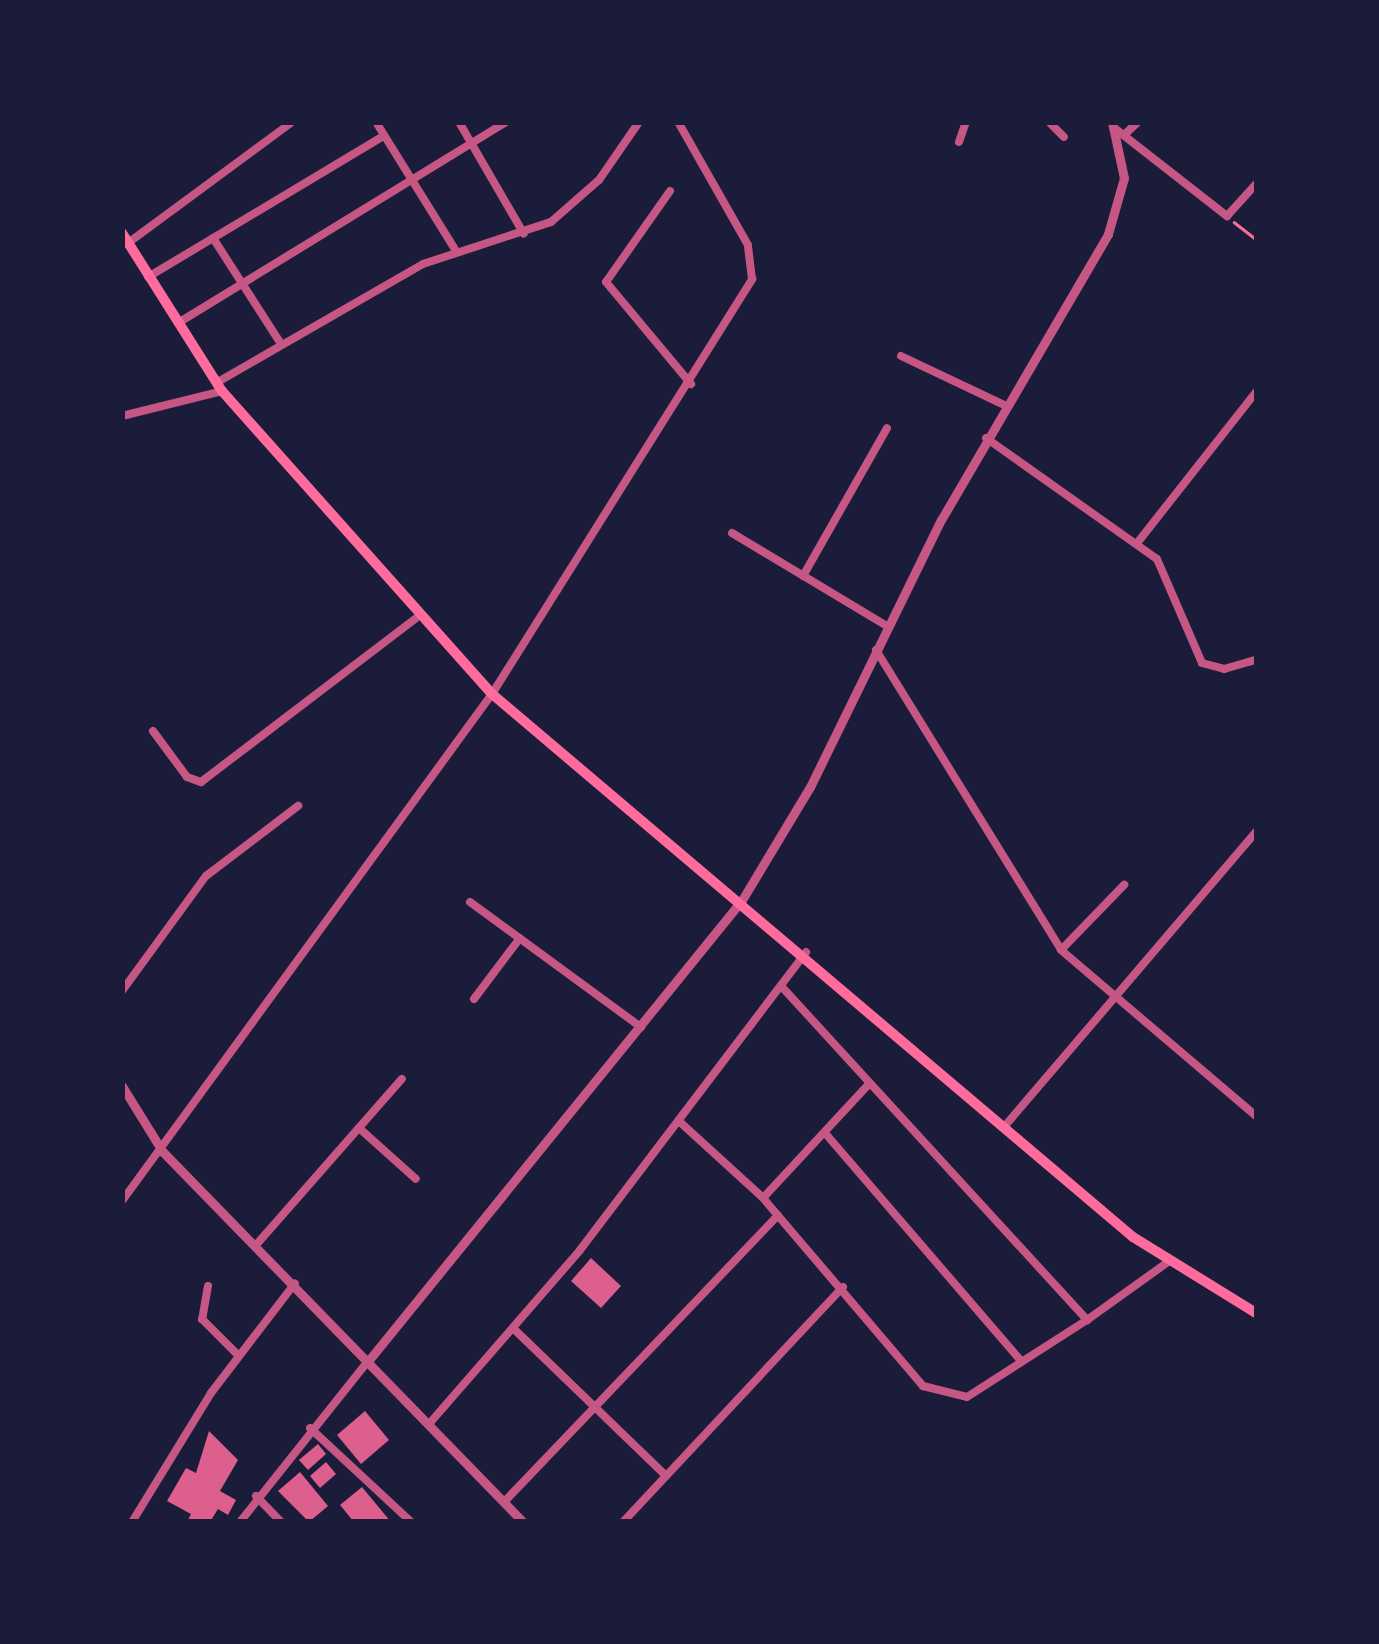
<!DOCTYPE html>
<style>
body{margin:0}
#map{position:relative;width:1379px;height:1644px;overflow:hidden;background:#1b1b3a;font-family:"Public Sans",sans-serif}
div>[style]{position:absolute}
[style*='--x']{left:calc(var(--x)*1px);top:calc(var(--y)*1px);width:calc(var(--w)*1px);rotate:calc(var(--a)*1deg)}
.building>*{inset:0;background:#dd5f8e}
.path>*{height:2.5px;margin:-1.25px;padding:0 1.25px;transform-origin:1.25px;border-radius:1.25px;background:#ff6b9d}
.minor>*{height:8px;margin:-4px;padding:0 4px;transform-origin:4px;border-radius:4px;background:#c65784}
.tertiary>*{height:9px;margin:-4.5px;padding:0 4.5px;transform-origin:4.5px;border-radius:4.5px;background:#c65784}
.secondary>*{height:10px;margin:-5px;padding:0 5px;transform-origin:5px;border-radius:5px;background:#ff6b9d}
span{translate:-50% -50%;white-space:nowrap;text-align:center;line-height:1.15;-webkit-text-stroke:9px #1b1b3a;paint-order:stroke}
.frame{position:absolute;inset:0;border:125px solid #1b1b3a;pointer-events:none}
</style>
<div id="map">
<div class="building">
<div style="clip-path:polygon(591px 1258px,621px 1286px,601px 1308px,571px 1281px)"></div>
<div style="clip-path:polygon(365px 1411px,389px 1440px,361px 1464px,337px 1435px)"></div>
<div style="clip-path:polygon(209px 1431px,238px 1460px,220px 1491px,236px 1500px,228px 1515px,218px 1509px,210px 1522px,187px 1522px,191px 1514px,167px 1501px,186px 1468px,196px 1473px)"></div>
<div style="clip-path:polygon(318px 1444px,326px 1454px,308px 1470px,299px 1460px)"></div>
<div style="clip-path:polygon(326px 1462px,336px 1474px,320px 1488px,310px 1476px)"></div>
<div style="clip-path:polygon(300px 1472px,328px 1506px,309px 1522px,278px 1491px)"></div>
<div style="clip-path:polygon(362px 1487px,391px 1522px,354px 1522px,340px 1505px)"></div>
</div>
<div class="path">
<div style="--x:1234;--y:222;--w:28;--a:38"></div>
</div>
<div class="minor">
<div style="--x:376;--y:122;--w:152;--a:58.2"></div>
<div style="--x:459;--y:122;--w:129;--a:59.9"></div>
<div style="--x:1049;--y:122;--w:21;--a:45"></div>
<div style="--x:1113;--y:127;--w:145;--a:38"></div>
<div style="--x:1227;--y:216;--w:43;--a:-47.8"></div>
<div style="--x:1124;--y:135;--w:19;--a:-43"></div>
<div style="--x:959;--y:142;--w:21;--a:-71"></div>
<div style="--x:670;--y:191;--w:111;--a:125.1"></div>
<div style="--x:606;--y:282;--w:133;--a:50.2"></div>
<div style="--x:213;--y:238;--w:126;--a:57.3"></div>
<div style="--x:128;--y:243;--w:202;--a:-36.4"></div>
<div style="--x:148;--y:277;--w:273;--a:-30.9"></div>
<div style="--x:178;--y:323;--w:385;--a:-31.5"></div>
<div style="--x:901;--y:356;--w:114;--a:25.4"></div>
<div style="--x:216;--y:383;--w:239;--a:-29.9"></div>
<div style="--x:423;--y:264;--w:135;--a:-18.2"></div>
<div style="--x:551;--y:222;--w:64;--a:-41.2"></div>
<div style="--x:599;--y:180;--w:70;--a:-55.4"></div>
<div style="--x:122;--y:416;--w:103;--a:-14"></div>
<div style="--x:986;--y:438;--w:209;--a:35.3"></div>
<div style="--x:1157;--y:559;--w:113;--a:66.6"></div>
<div style="--x:1202;--y:663;--w:23;--a:15"></div>
<div style="--x:1224;--y:669;--w:33;--a:-16"></div>
<div style="--x:732;--y:533;--w:179;--a:31"></div>
<div style="--x:1138;--y:542;--w:191;--a:-51.8"></div>
<div style="--x:803;--y:576;--w:170;--a:-60.4"></div>
<div style="--x:876;--y:650;--w:352;--a:58.3"></div>
<div style="--x:1061;--y:950;--w:256;--a:40.4"></div>
<div style="--x:153;--y:731;--w:57;--a:53.5"></div>
<div style="--x:187;--y:777;--w:15;--a:20"></div>
<div style="--x:201;--y:782;--w:270;--a:-37.3"></div>
<div style="--x:470;--y:902;--w:212;--a:36.2"></div>
<div style="--x:1061;--y:950;--w:91;--a:-45.9"></div>
<div style="--x:782;--y:987;--w:452;--a:47.5"></div>
<div style="--x:1087;--y:1320;--w:100;--a:-35.6"></div>
<div style="--x:122;--y:991;--w:142;--a:-53.9"></div>
<div style="--x:206;--y:876;--w:116;--a:-37.3"></div>
<div style="--x:474;--y:999;--w:76;--a:-53"></div>
<div style="--x:868;--y:1085;--w:154;--a:132.9"></div>
<div style="--x:763;--y:1198;--w:247;--a:49.6"></div>
<div style="--x:923;--y:1386;--w:45;--a:14"></div>
<div style="--x:967;--y:1397;--w:143;--a:-32.7"></div>
<div style="--x:681;--y:1123;--w:111;--a:42.4"></div>
<div style="--x:1004;--y:1127;--w:388;--a:-49.5"></div>
<div style="--x:359;--y:1128;--w:76;--a:41.8"></div>
<div style="--x:825;--y:1133;--w:301;--a:49.3"></div>
<div style="--x:122;--y:1201;--w:628;--a:-53.88"></div>
<div style="--x:492;--y:694;--w:490;--a:-57.9"></div>
<div style="--x:752;--y:279;--w:34;--a:-97"></div>
<div style="--x:748;--y:245;--w:142;--a:-119.6"></div>
<div style="--x:256;--y:1245;--w:221;--a:-48.7"></div>
<div style="--x:208;--y:1286;--w:34;--a:100"></div>
<div style="--x:202;--y:1319;--w:51;--a:45"></div>
<div style="--x:515;--y:1330;--w:210;--a:44"></div>
<div style="--x:429;--y:1424;--w:230;--a:-49"></div>
<div style="--x:580;--y:1250;--w:374;--a:-52.8"></div>
<div style="--x:310;--y:1428;--w:138;--a:42.9"></div>
<div style="--x:256;--y:1496;--w:36;--a:46"></div>
<div style="--x:505;--y:1501;--w:395;--a:-46.3"></div>
<div style="--x:132;--y:1522;--w:151;--a:-58.5"></div>
<div style="--x:211;--y:1393;--w:138;--a:-52.6"></div>
<div style="--x:240;--y:1522;--w:207;--a:-51.5"></div>
<div style="--x:623;--y:1522;--w:322;--a:-46.9"></div>
</div>
<div class="tertiary">
<div style="--x:122;--y:1086;--w:78;--a:58.2"></div>
<div style="--x:163;--y:1152;--w:516;--a:45.78"></div>
<div style="--x:369;--y:1360;--w:592;--a:-50.96"></div>
<div style="--x:742;--y:900;--w:132;--a:-59"></div>
<div style="--x:810;--y:787;--w:297;--a:-63.9"></div>
<div style="--x:941;--y:520;--w:331;--a:-59.7"></div>
<div style="--x:1108;--y:234;--w:58;--a:-74.1"></div>
<div style="--x:1124;--y:178;--w:57;--a:-102.1"></div>
</div>
<div class="secondary">
<div style="--x:122;--y:233;--w:187;--a:57.7"></div>
<div style="--x:222;--y:391;--w:406;--a:48.3"></div>
<div style="--x:492;--y:694;--w:840;--a:40.27"></div>
<div style="--x:1133;--y:1237;--w:145;--a:31.7"></div>
</div>
<div class="frame"></div>
</div>
